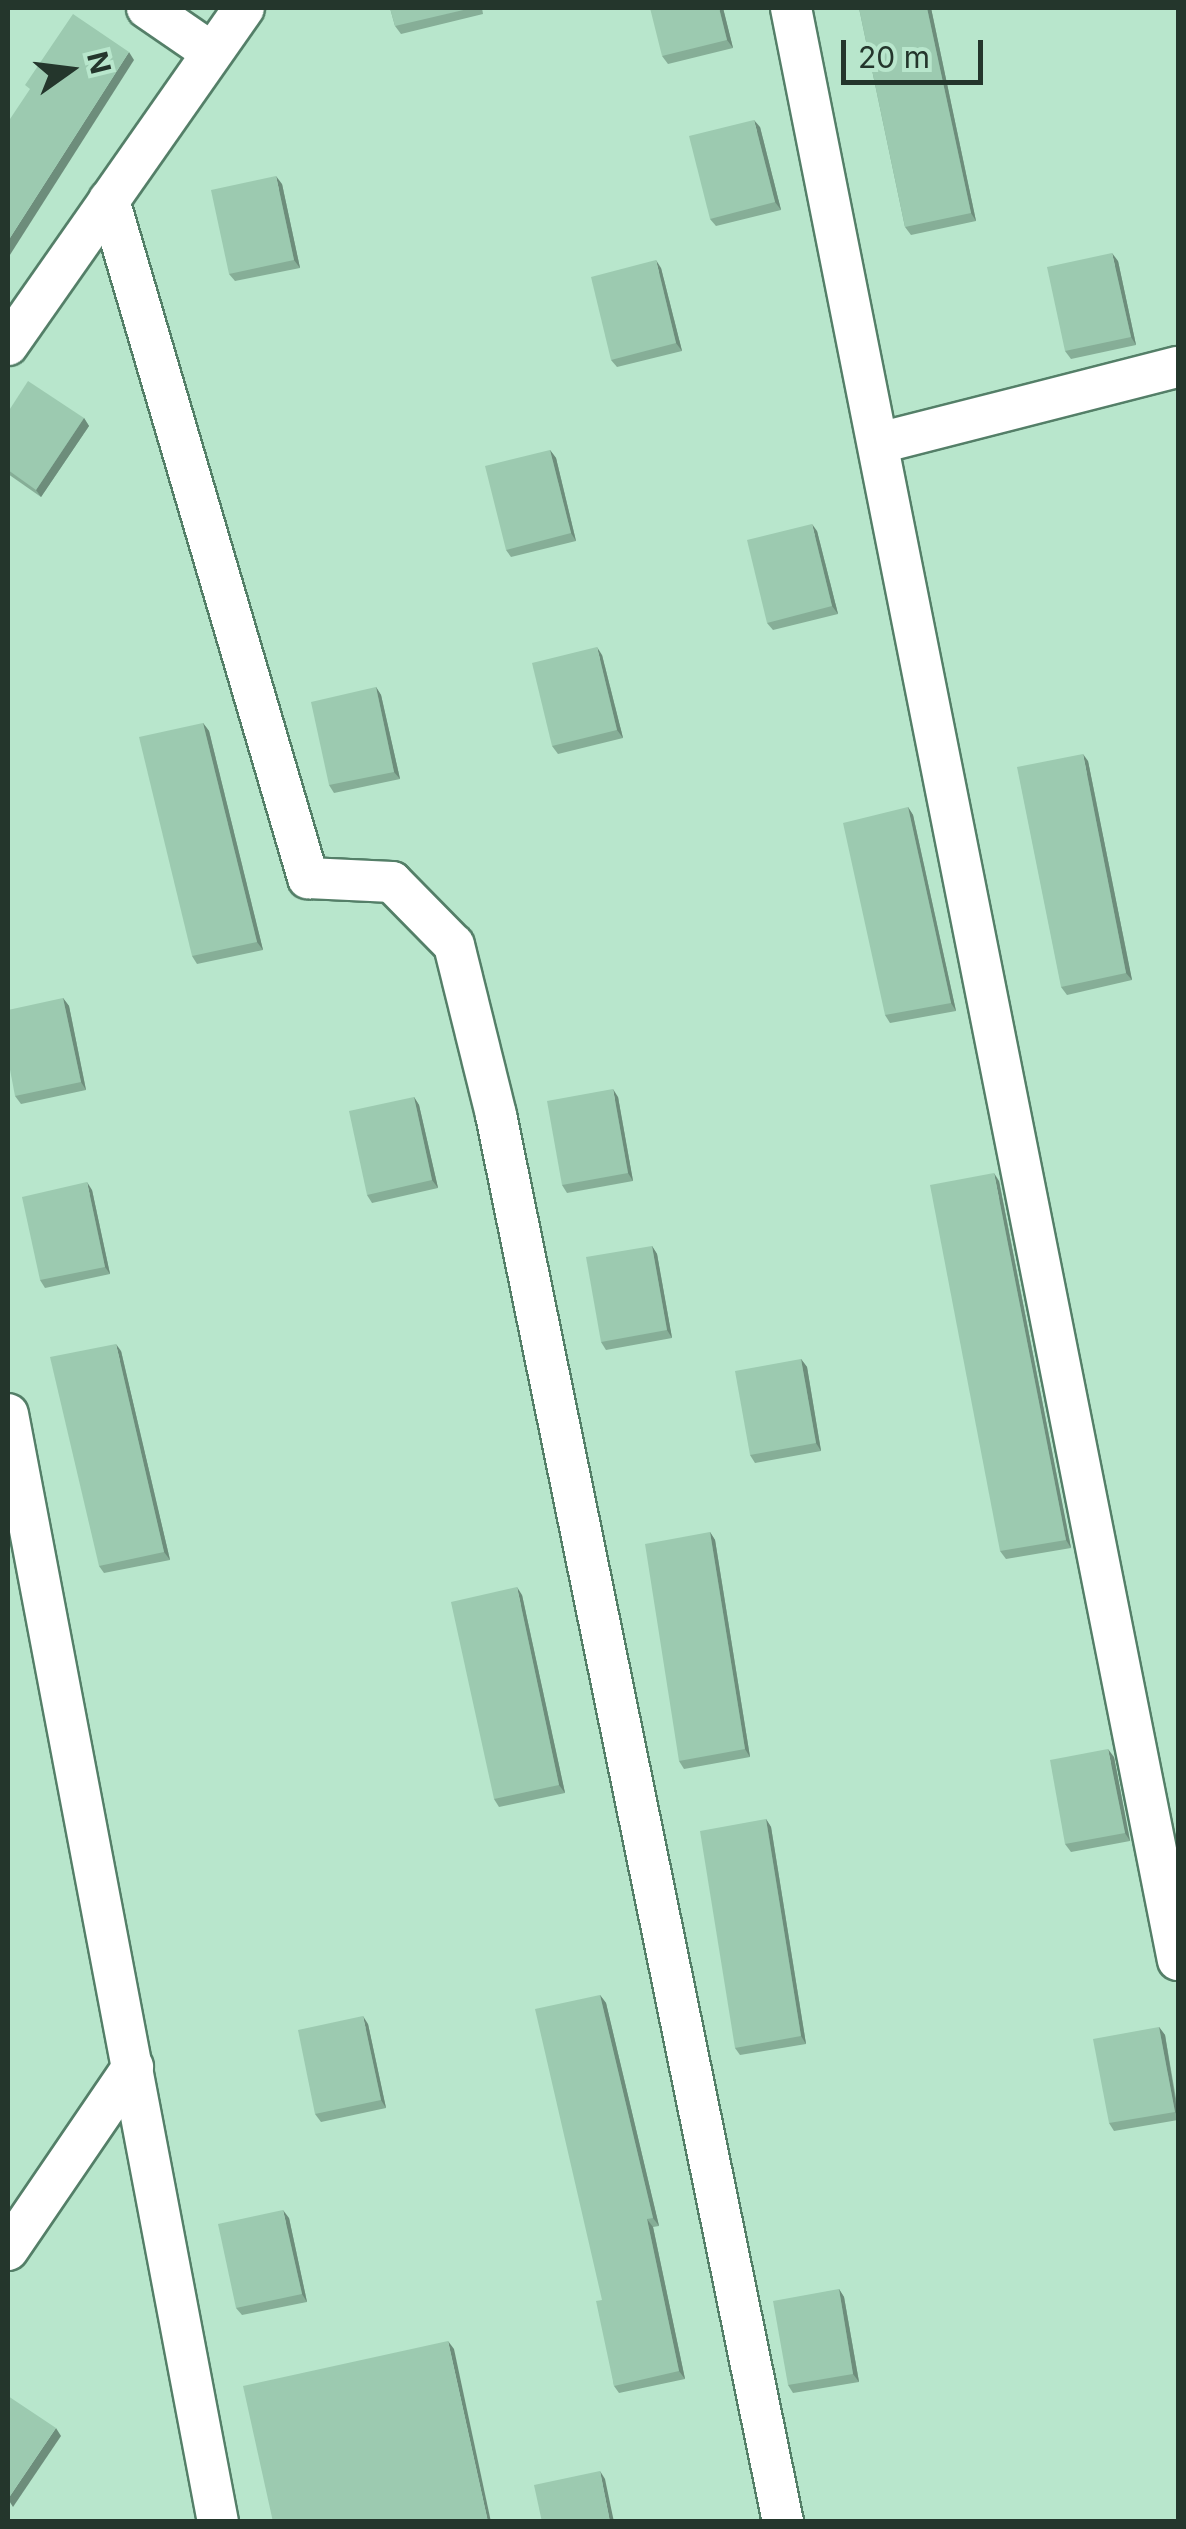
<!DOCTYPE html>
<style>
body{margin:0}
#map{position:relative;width:1186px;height:2529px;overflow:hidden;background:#b8e6cc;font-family:Inter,sans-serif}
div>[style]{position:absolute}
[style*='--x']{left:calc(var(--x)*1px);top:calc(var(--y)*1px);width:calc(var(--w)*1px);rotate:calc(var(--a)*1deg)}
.roads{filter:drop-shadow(2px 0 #547f68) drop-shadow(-2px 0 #547f68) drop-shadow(0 2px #547f68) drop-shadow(0 -2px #547f68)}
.minor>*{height:40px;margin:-20px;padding:0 20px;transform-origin:20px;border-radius:20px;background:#fff}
.wall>*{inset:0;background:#86ae97}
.shaded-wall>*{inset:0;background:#6d8d7b}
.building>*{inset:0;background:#9ccab0}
span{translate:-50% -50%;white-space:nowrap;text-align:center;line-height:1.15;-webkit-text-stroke:9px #b8e6cc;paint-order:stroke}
.frame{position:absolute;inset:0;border:10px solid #24362c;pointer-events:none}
.north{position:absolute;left:20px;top:20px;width:100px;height:100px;-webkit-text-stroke:8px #b8e6cc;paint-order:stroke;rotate:76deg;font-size:28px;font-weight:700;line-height:40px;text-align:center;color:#24362c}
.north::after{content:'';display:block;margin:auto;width:35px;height:45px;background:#24362c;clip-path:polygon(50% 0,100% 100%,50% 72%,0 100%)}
.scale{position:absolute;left:841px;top:40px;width:142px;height:45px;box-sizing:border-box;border:5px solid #24362c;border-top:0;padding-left:12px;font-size:30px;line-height:35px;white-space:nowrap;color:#24362c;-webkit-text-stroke:8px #b8e6cc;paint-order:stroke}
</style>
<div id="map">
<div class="roads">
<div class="minor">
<div style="--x:147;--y:8;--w:78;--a:34.5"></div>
<div style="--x:791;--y:8;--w:1990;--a:78.79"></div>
<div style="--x:109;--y:200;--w:707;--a:73.64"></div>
<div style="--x:308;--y:878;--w:84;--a:2.7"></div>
<div style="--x:392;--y:882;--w:88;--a:45.5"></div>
<div style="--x:454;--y:945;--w:175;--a:76.1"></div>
<div style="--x:496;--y:1115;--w:1436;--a:78.47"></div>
<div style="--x:8;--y:345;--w:411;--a:-55"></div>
<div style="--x:879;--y:443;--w:309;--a:-14.3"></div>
<div style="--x:8;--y:1414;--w:1128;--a:79.27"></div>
<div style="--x:8;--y:2250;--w:222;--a:-55.7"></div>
</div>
</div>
<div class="wall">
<div style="clip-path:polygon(390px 8px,482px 8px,483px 14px,401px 34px,395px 26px)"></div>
<div style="clip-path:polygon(723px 8px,733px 48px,668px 64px,662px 56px)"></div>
<div style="clip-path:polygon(859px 8px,931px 8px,976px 221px,911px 235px,905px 227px)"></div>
<div style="clip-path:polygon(760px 127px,781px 210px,716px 226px,710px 219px)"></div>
<div style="clip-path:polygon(282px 184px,300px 268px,235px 281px,229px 274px)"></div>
<div style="clip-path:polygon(1118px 261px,1136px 345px,1071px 359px,1065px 351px)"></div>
<div style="clip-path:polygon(661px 268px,682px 351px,617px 367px,611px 360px)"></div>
<div style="clip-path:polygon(8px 412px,84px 418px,89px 426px,41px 497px,8px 474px)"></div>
<div style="clip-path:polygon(550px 450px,556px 458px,576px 541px,511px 557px,506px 550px)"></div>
<div style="clip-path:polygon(817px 531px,838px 614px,773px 630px,767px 623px)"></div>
<div style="clip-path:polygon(602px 655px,623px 738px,558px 754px,552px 746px)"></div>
<div style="clip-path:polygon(376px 687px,381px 695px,400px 779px,334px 793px,329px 785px)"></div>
<div style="clip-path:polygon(203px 723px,209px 731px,263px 950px,197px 964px,192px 956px)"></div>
<div style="clip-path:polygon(1088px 761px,1132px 980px,1067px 995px,1061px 987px)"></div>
<div style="clip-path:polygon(908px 807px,913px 815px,956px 1011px,890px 1023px,885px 1015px)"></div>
<div style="clip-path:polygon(63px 998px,69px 1006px,86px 1090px,21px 1104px,15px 1096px)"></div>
<div style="clip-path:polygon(414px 1097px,419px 1105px,438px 1188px,372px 1203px,367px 1195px)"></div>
<div style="clip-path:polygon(618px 1097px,633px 1181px,567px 1193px,562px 1185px)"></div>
<div style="clip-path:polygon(999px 1181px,1071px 1548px,1006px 1559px,1000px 1551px)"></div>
<div style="clip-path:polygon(92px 1190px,110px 1274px,45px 1288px,40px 1280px)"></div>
<div style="clip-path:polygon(652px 1246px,657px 1254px,672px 1338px,606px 1350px,601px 1342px)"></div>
<div style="clip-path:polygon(121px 1351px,170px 1560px,104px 1573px,99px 1566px)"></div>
<div style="clip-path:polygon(801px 1359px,807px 1367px,821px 1451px,755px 1463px,750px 1455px)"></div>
<div style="clip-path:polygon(710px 1532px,715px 1540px,750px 1757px,684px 1769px,679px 1761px)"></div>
<div style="clip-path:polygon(522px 1595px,565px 1793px,499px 1807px,494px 1799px)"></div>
<div style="clip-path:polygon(1114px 1757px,1130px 1841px,1071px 1852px,1065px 1844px)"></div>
<div style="clip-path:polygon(766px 1819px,771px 1827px,806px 2044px,740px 2055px,735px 2048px)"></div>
<div style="clip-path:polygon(600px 1995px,606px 2003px,659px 2226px,653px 2227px,685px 2379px,619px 2393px,614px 2386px,602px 2300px)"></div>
<div style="clip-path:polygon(368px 2024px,386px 2108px,321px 2122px,315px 2114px)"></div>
<div style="clip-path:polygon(1159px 2027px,1165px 2035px,1178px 2110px,1178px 2120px,1114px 2131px,1109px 2123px)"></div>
<div style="clip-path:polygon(289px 2218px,307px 2302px,242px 2315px,236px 2308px)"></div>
<div style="clip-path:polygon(839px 2289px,844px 2297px,859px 2382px,793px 2393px,788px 2385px)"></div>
</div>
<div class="shaded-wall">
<div style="clip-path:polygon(719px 8px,723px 8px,733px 48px,727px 40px)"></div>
<div style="clip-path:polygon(927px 8px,931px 8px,976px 221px,971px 213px)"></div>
<div style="clip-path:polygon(129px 52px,134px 60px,8px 258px,8px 241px)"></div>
<div style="clip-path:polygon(754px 120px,760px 127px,781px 210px,775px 202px)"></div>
<div style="clip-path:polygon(276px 176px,282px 184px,300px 268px,294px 260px)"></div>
<div style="clip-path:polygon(1112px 253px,1118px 261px,1136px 345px,1131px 337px)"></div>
<div style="clip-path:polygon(656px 260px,661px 268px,682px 351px,676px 343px)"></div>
<div style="clip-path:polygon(84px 418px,89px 426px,41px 497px,36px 490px)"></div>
<div style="clip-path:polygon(550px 450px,556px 458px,576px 541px,571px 533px)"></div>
<div style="clip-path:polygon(812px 524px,817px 531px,838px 614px,832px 606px)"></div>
<div style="clip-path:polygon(597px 647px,602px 655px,623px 738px,617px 730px)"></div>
<div style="clip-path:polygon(376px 687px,381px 695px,400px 779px,394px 772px)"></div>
<div style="clip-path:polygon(203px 723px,209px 731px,263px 950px,257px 942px)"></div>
<div style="clip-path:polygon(1083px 754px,1088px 761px,1132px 980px,1126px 973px)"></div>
<div style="clip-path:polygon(908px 807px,913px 815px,956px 1011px,951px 1003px)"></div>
<div style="clip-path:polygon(63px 998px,69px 1006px,86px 1090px,81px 1082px)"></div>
<div style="clip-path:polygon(613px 1089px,618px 1097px,633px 1181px,628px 1173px)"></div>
<div style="clip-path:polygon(414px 1097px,419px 1105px,438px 1188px,432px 1180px)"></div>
<div style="clip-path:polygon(994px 1173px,999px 1181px,1071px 1548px,1066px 1540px)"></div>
<div style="clip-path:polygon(87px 1182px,92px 1190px,110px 1274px,105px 1267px)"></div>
<div style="clip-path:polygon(652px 1246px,657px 1254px,672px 1338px,667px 1330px)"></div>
<div style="clip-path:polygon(116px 1344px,121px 1351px,170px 1560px,164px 1552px)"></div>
<div style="clip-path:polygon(801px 1359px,807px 1367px,821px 1451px,816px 1443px)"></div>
<div style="clip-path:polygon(710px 1532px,715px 1540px,750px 1757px,745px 1749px)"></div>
<div style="clip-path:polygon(517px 1587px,522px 1595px,565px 1793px,559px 1785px)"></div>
<div style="clip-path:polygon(1108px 1749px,1114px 1757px,1130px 1841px,1125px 1833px)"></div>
<div style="clip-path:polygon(766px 1819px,771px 1827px,806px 2044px,801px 2036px)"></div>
<div style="clip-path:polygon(600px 1995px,606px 2003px,659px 2226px,653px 2218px)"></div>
<div style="clip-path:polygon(363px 2016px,368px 2024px,386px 2108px,381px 2100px)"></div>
<div style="clip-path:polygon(1159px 2027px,1165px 2035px,1178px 2117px,1175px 2112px)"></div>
<div style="clip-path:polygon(283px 2210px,289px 2218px,307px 2302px,302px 2294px)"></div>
<div style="clip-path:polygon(647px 2219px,653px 2227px,685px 2379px,679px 2371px)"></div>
<div style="clip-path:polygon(839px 2289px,844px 2297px,859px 2382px,853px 2374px)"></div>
<div style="clip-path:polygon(448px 2341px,454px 2349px,491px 2522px,488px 2522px)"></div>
<div style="clip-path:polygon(56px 2428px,61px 2436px,13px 2507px,8px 2499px)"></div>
<div style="clip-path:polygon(600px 2471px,605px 2479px,614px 2522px,610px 2522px)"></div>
</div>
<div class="building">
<div style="clip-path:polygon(390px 8px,472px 8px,395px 26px)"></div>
<div style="clip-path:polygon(650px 8px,719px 8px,727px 40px,662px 56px)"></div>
<div style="clip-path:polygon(859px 8px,927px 8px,971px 213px,905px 227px)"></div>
<div style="clip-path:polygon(73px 14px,129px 52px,8px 241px,8px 122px,30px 89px,25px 85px)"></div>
<div style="clip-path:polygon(754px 120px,775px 202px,710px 219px,689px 136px)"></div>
<div style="clip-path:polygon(276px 176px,294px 260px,229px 274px,211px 190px)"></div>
<div style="clip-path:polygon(1112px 253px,1131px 337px,1065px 351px,1047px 267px)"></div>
<div style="clip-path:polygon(656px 260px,676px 343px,611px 360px,591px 277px)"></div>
<div style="clip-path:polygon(28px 381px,84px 418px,36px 490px,8px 470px,8px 412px)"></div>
<div style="clip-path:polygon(550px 450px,571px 533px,506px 550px,485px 466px)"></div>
<div style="clip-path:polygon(812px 524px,832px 606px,767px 623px,747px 540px)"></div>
<div style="clip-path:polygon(597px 647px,617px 730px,552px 746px,532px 663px)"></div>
<div style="clip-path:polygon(376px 687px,394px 772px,329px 785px,311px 702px)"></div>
<div style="clip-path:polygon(203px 723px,257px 942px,192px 956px,139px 737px)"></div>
<div style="clip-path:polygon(1083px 754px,1126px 973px,1061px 987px,1017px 767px)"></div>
<div style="clip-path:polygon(908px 807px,951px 1003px,885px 1015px,843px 823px)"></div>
<div style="clip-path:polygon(63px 998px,81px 1082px,15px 1096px,8px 1059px,8px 1010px)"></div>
<div style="clip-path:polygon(613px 1089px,628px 1173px,562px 1185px,547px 1101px)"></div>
<div style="clip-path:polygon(414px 1097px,432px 1180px,367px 1195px,349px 1111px)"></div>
<div style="clip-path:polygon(994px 1173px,1066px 1540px,1000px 1551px,930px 1185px)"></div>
<div style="clip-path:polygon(87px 1182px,105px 1267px,40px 1280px,22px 1197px)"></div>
<div style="clip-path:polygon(652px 1246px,667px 1330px,601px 1342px,586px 1257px)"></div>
<div style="clip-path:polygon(116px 1344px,164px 1552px,99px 1566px,50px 1357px)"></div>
<div style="clip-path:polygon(801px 1359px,816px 1443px,750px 1455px,735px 1371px)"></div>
<div style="clip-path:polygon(710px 1532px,745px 1749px,679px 1761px,645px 1544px)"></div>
<div style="clip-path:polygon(517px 1587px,559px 1785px,494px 1799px,451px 1602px)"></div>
<div style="clip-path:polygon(1108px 1749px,1125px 1833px,1065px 1844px,1050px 1760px)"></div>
<div style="clip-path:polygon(766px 1819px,801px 2036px,735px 2048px,700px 1831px)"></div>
<div style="clip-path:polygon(600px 1995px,653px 2218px,647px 2219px,679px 2371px,614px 2386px,596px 2301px,602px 2300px,535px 2009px)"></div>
<div style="clip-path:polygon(363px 2016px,381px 2100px,315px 2114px,298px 2030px)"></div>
<div style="clip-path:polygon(1159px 2027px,1175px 2112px,1109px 2123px,1093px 2039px)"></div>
<div style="clip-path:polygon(283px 2210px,302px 2294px,236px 2308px,218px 2224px)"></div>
<div style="clip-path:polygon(839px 2289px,853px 2374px,788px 2385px,773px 2301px)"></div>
<div style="clip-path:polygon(448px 2341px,488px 2522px,273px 2522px,243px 2386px)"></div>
<div style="clip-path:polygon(8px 2396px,56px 2428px,8px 2499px)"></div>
<div style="clip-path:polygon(600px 2471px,610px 2522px,542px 2522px,534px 2485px)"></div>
</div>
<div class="frame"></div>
<div class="north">N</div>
<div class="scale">20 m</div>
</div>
